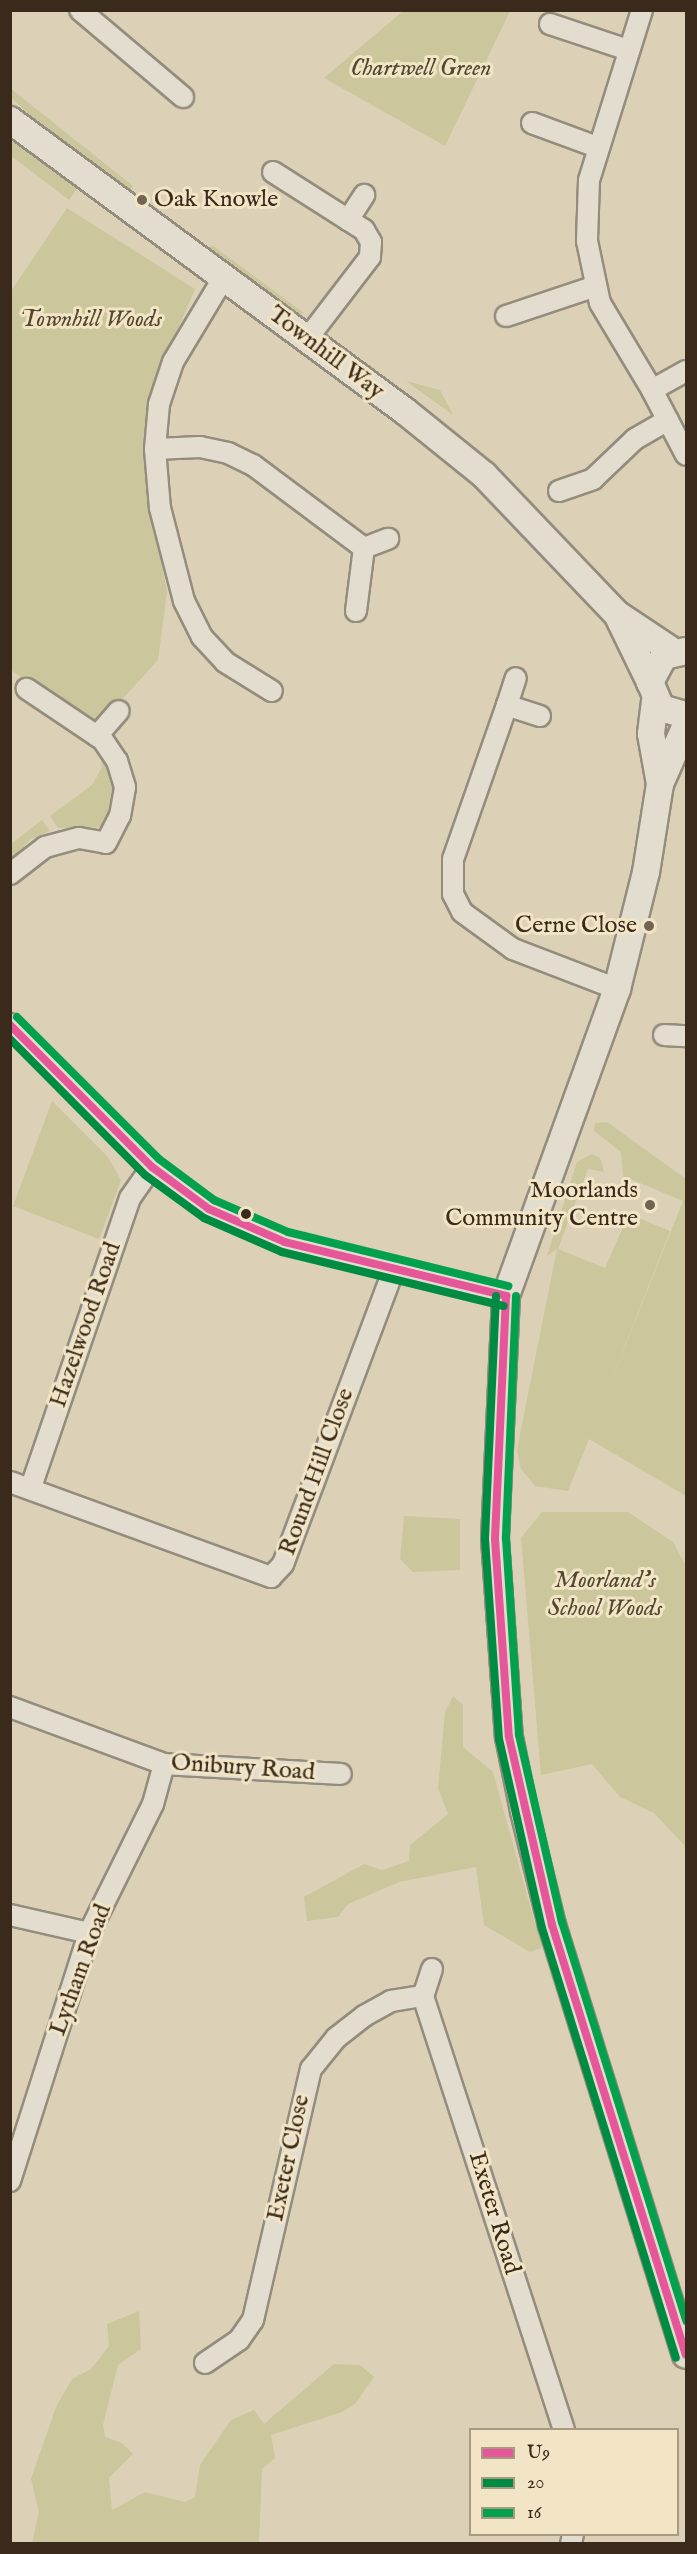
<!DOCTYPE html>
<style>
body{margin:0}
#map{position:relative;width:697px;height:2554px;overflow:hidden;background:#dcd1b7;font-family:"IM FELL English",serif}
div>[style]{position:absolute}
[style*='--x']{left:calc(var(--x)*1px);top:calc(var(--y)*1px);width:calc(var(--w)*1px);rotate:calc(var(--a)*1deg)}
.green>*{inset:0;background:#cbc69b}
.roads{filter:drop-shadow(2px 0 #948c7c) drop-shadow(-2px 0 #948c7c) drop-shadow(0 2px #948c7c) drop-shadow(0 -2px #948c7c)}
.minor>*{height:20px;margin:-10px;padding:0 10px;transform-origin:10px;border-radius:10px;background:#e3ddd0}
.tertiary>*{height:26px;margin:-13px;padding:0 13px;transform-origin:13px;border-radius:13px;background:#e3ddd0}
.bus-1>*{height:8px;margin:-4px;padding:0 4px;transform-origin:4px;border-radius:4px;background:#e6579a}
.bus-2>*{height:8px;margin:-4px;padding:0 4px;transform-origin:4px;border-radius:4px;background:#008b43}
.bus-3>*{height:8px;margin:-4px;padding:0 4px;transform-origin:4px;border-radius:4px;background:#03a04e}
.dots>*{width:16px;height:16px;translate:-50% -50%;box-sizing:border-box;border:3px solid #f2e5c6;border-radius:50%}
span{translate:-50% -50%;white-space:nowrap;text-align:center;line-height:1.15;-webkit-text-stroke:6px #f2e5c6;paint-order:stroke}
.park-label{font-size:24px;color:#534730;font-style:italic}
.poi-label{font-size:24px;color:#392a1b}
.left{translate:0 -50%;text-align:left}
.right{translate:-100% -50%;text-align:right}
.street-label{font-size:24px;color:#392a1b}
.frame{position:absolute;inset:0;border:12px solid #392a1b;pointer-events:none}
.legend{position:absolute;left:469px;top:2428px;width:210px;height:108px;box-sizing:border-box;background:#f2e5c6;border:2px solid #a89a82;margin:0;padding:8px 10px;list-style:none;font-size:18px;color:#392a1b}
.legend li{display:flex;align-items:center;gap:12px;height:30px}
.legend b{width:30px;border:2px solid #a89a82}
</style>
<div id="map">
<div class="green">
<div style="clip-path:polygon(403px 11px,510px 11px,445px 146px,324px 78px)"></div>
<div style="clip-path:polygon(10px 88px,133px 186px,128px 192px,31px 117px,11px 97px)"></div>
<div style="clip-path:polygon(10px 128px,82px 182px,69px 200px,11px 156px)"></div>
<div style="clip-path:polygon(67px 208px,195px 289px,148px 399px,146px 481px,167px 592px,158px 660px,107px 716px,86px 723px,11px 670px,11px 291px)"></div>
<div style="clip-path:polygon(212px 245px,304px 313px,297px 315px,208px 249px)"></div>
<div style="clip-path:polygon(246px 304px,334px 368px,329px 375px,242px 311px)"></div>
<div style="clip-path:polygon(406px 381px,440px 390px,453px 415px)"></div>
<div style="clip-path:polygon(100px 751px,115px 784px,113px 809px,104px 827px,58px 828px,50px 816px,92px 785px,102px 767px)"></div>
<div style="clip-path:polygon(42px 820px,50px 831px,31px 839px,11px 859px,11px 844px)"></div>
<div style="clip-path:polygon(52px 1101px,108px 1157px,121px 1180px,99px 1239px,13px 1206px)"></div>
<div style="clip-path:polygon(607px 1122px,686px 1179px,686px 1496px,589px 1439px,568px 1491px,535px 1486px,521px 1469px,517px 1450px,557px 1249px,547px 1256px,577px 1162px,592px 1154px,600px 1158px,604px 1172px,588px 1169px,558px 1249px,605px 1268px,629px 1214px,670px 1231px,600px 1409px,683px 1201px,623px 1176px,621px 1152px,594px 1131px,595px 1123px)"></div>
<div style="clip-path:polygon(542px 1512px,628px 1512px,673px 1542px,686px 1566px,686px 1847px,654px 1813px,620px 1797px,592px 1764px,541px 1775px,521px 1538px)"></div>
<div style="clip-path:polygon(404px 1516px,460px 1519px,460px 1570px,413px 1572px,400px 1559px)"></div>
<div style="clip-path:polygon(453px 1696px,463px 1705px,463px 1747px,493px 1772px,535px 1924px,545px 1935px,541px 1948px,530px 1952px,484px 1925px,476px 1867px,399px 1882px,348px 1904px,338px 1917px,307px 1921px,304px 1897px,364px 1864px,382px 1870px,409px 1861px,410px 1845px,448px 1814px,438px 1788px,445px 1712px)"></div>
<div style="clip-path:polygon(139px 2311px,141px 2349px,118px 2365px,103px 2425px,105px 2437px,122px 2443px,133px 2454px,109px 2478px,112px 2510px,145px 2492px,185px 2502px,195px 2497px,200px 2465px,231px 2420px,254px 2410px,264px 2424px,334px 2364px,360px 2365px,374px 2377px,355px 2404px,342px 2412px,271px 2435px,275px 2458px,262px 2469px,259px 2543px,32px 2543px,39px 2512px,31px 2479px,56px 2407px,72px 2379px,91px 2369px,109px 2346px,107px 2324px)"></div>
</div>
<div class="roads">
<div class="minor">
<div style="--x:80;--y:10;--w:135;--a:40.2"></div>
<div style="--x:642;--y:10;--w:178;--a:107.3"></div>
<div style="--x:589;--y:180;--w:61;--a:91.9"></div>
<div style="--x:587;--y:241;--w:63;--a:78.2"></div>
<div style="--x:600;--y:303;--w:101;--a:59.1"></div>
<div style="--x:550;--y:24;--w:82;--a:18.4"></div>
<div style="--x:532;--y:123;--w:69;--a:20.3"></div>
<div style="--x:273;--y:172;--w:108;--a:32.5"></div>
<div style="--x:364;--y:230;--w:14;--a:60"></div>
<div style="--x:371;--y:242;--w:15;--a:94"></div>
<div style="--x:370;--y:257;--w:103;--a:127.5"></div>
<div style="--x:348;--y:220;--w:30;--a:-57"></div>
<div style="--x:224;--y:277;--w:99;--a:121"></div>
<div style="--x:173;--y:362;--w:44;--a:108.4"></div>
<div style="--x:159;--y:404;--w:45;--a:95.1"></div>
<div style="--x:155;--y:449;--w:45;--a:-2.5"></div>
<div style="--x:200;--y:447;--w:29;--a:12"></div>
<div style="--x:228;--y:453;--w:28;--a:26"></div>
<div style="--x:253;--y:465;--w:139;--a:36.8"></div>
<div style="--x:364;--y:548;--w:26;--a:-21"></div>
<div style="--x:506;--y:316;--w:92;--a:-18.4"></div>
<div style="--x:686;--y:371;--w:39;--a:151"></div>
<div style="--x:652;--y:390;--w:73;--a:62.4"></div>
<div style="--x:155;--y:449;--w:59;--a:85.2"></div>
<div style="--x:160;--y:508;--w:96;--a:75.5"></div>
<div style="--x:184;--y:601;--w:40;--a:63.4"></div>
<div style="--x:202;--y:637;--w:34;--a:47"></div>
<div style="--x:225;--y:662;--w:55;--a:31.7"></div>
<div style="--x:559;--y:491;--w:36;--a:-19"></div>
<div style="--x:593;--y:479;--w:58;--a:-43.6"></div>
<div style="--x:635;--y:439;--w:38;--a:-30"></div>
<div style="--x:356;--y:611;--w:64;--a:-82.8"></div>
<div style="--x:507;--y:705;--w:28;--a:-72"></div>
<div style="--x:540;--y:716;--w:35;--a:-162"></div>
<div style="--x:507;--y:705;--w:163;--a:109.3"></div>
<div style="--x:453;--y:859;--w:35;--a:90"></div>
<div style="--x:453;--y:894;--w:20;--a:63"></div>
<div style="--x:462;--y:912;--w:63;--a:36"></div>
<div style="--x:513;--y:949;--w:111;--a:21"></div>
<div style="--x:97;--y:736;--w:33;--a:-49"></div>
<div style="--x:10;--y:874;--w:44;--a:-37.6"></div>
<div style="--x:45;--y:847;--w:35;--a:-15"></div>
<div style="--x:79;--y:838;--w:27;--a:10"></div>
<div style="--x:106;--y:843;--w:30;--a:-63"></div>
<div style="--x:120;--y:816;--w:29;--a:-80"></div>
<div style="--x:125;--y:787;--w:27;--a:-107"></div>
<div style="--x:117;--y:761;--w:25;--a:-124"></div>
<div style="--x:103;--y:740;--w:92;--a:-146.1"></div>
<div style="--x:10;--y:1024;--w:202;--a:45.2"></div>
<div style="--x:152;--y:1167;--w:71;--a:36.4"></div>
<div style="--x:209;--y:1209;--w:83;--a:23.5"></div>
<div style="--x:285;--y:1242;--w:228;--a:13.7"></div>
<div style="--x:664;--y:1035;--w:22;--a:3"></div>
<div style="--x:10;--y:1482;--w:278;--a:20"></div>
<div style="--x:271;--y:1577;--w:18;--a:-47"></div>
<div style="--x:283;--y:1564;--w:313;--a:-69.4"></div>
<div style="--x:31;--y:1487;--w:305;--a:-71.1"></div>
<div style="--x:130;--y:1198;--w:38;--a:-55"></div>
<div style="--x:10;--y:1707;--w:164;--a:20.3"></div>
<div style="--x:164;--y:1764;--w:177;--a:3.2"></div>
<div style="--x:10;--y:1915;--w:81;--a:12.8"></div>
<div style="--x:432;--y:1969;--w:28;--a:108"></div>
<div style="--x:423;--y:1996;--w:456;--a:72"></div>
<div style="--x:10;--y:2181;--w:260;--a:-72.3"></div>
<div style="--x:89;--y:1933;--w:144;--a:-63.6"></div>
<div style="--x:153;--y:1804;--w:41;--a:-74.6"></div>
<div style="--x:205;--y:2363;--w:41;--a:-34.1"></div>
<div style="--x:239;--y:2340;--w:24;--a:-55"></div>
<div style="--x:253;--y:2320;--w:258;--a:-77"></div>
<div style="--x:311;--y:2069;--w:40;--a:-51"></div>
<div style="--x:336;--y:2038;--w:36;--a:-38"></div>
<div style="--x:364;--y:2016;--w:31;--a:-29"></div>
<div style="--x:391;--y:2001;--w:32;--a:-9"></div>
<div style="--x:571;--y:2544;--w:10;--a:-79"></div>
</div>
<div class="tertiary">
<div style="--x:10;--y:120;--w:492;--a:36.4"></div>
<div style="--x:406;--y:412;--w:100;--a:38.9"></div>
<div style="--x:484;--y:475;--w:192;--a:46.3"></div>
<div style="--x:617;--y:614;--w:69;--a:33.7"></div>
<div style="--x:617;--y:614;--w:76;--a:64.1"></div>
<div style="--x:686;--y:651;--w:23;--a:167"></div>
<div style="--x:664;--y:656;--w:30;--a:118"></div>
<div style="--x:650;--y:682;--w:28;--a:67"></div>
<div style="--x:661;--y:708;--w:26;--a:16"></div>
<div style="--x:655;--y:701;--w:33;--a:97"></div>
<div style="--x:651;--y:734;--w:51;--a:79.8"></div>
<div style="--x:686;--y:725;--w:64;--a:113.8"></div>
<div style="--x:660;--y:784;--w:89;--a:99"></div>
<div style="--x:646;--y:872;--w:121;--a:103.9"></div>
<div style="--x:617;--y:989;--w:326;--a:109.9"></div>
<div style="--x:506;--y:1296;--w:243;--a:92.6"></div>
<div style="--x:495;--y:1539;--w:198;--a:86"></div>
<div style="--x:509;--y:1737;--w:76;--a:78.5"></div>
<div style="--x:524;--y:1811;--w:117;--a:76.2"></div>
<div style="--x:552;--y:1925;--w:450;--a:72.7"></div>
</div>
</div>
<div class="bus-1">
<div style="--x:10;--y:1025;--w:201;--a:45"></div>
<div style="--x:152;--y:1167;--w:71;--a:36.4"></div>
<div style="--x:209;--y:1209;--w:83;--a:23.5"></div>
<div style="--x:285;--y:1242;--w:228;--a:13.7"></div>
<div style="--x:506;--y:1296;--w:243;--a:92.6"></div>
<div style="--x:495;--y:1539;--w:198;--a:86"></div>
<div style="--x:509;--y:1737;--w:193;--a:77.1"></div>
<div style="--x:552;--y:1925;--w:450;--a:72.7"></div>
</div>
<div class="bus-2">
<div style="--x:10;--y:1039;--w:192;--a:45.2"></div>
<div style="--x:145;--y:1175;--w:73;--a:36.1"></div>
<div style="--x:204;--y:1218;--w:85;--a:23.6"></div>
<div style="--x:282;--y:1252;--w:228;--a:13.7"></div>
<div style="--x:496;--y:1296;--w:243;--a:92.6"></div>
<div style="--x:485;--y:1539;--w:200;--a:86"></div>
<div style="--x:499;--y:1739;--w:194;--a:77.2"></div>
<div style="--x:542;--y:1928;--w:450;--a:72.7"></div>
</div>
<div class="bus-3">
<div style="--x:17;--y:1017;--w:201;--a:45"></div>
<div style="--x:159;--y:1159;--w:69;--a:36.7"></div>
<div style="--x:214;--y:1200;--w:81;--a:23.4"></div>
<div style="--x:288;--y:1232;--w:227;--a:13.8"></div>
<div style="--x:516;--y:1296;--w:243;--a:92.4"></div>
<div style="--x:506;--y:1539;--w:196;--a:86.2"></div>
<div style="--x:519;--y:1735;--w:192;--a:77.1"></div>
<div style="--x:562;--y:1922;--w:418;--a:72.7"></div>
</div>
<div class="dots">
<div style="left:142px;top:200px;background:#726452"></div>
<div style="left:649px;top:926px;background:#726452"></div>
<div style="left:650px;top:1205px;background:#726452"></div>
<div style="left:246px;top:1214px;background:#392a1b"></div>
</div>
<div class="park-label">
<span style="left:421px;top:69px">Chartwell Green</span>
<span style="left:91px;top:320px">Townhill Woods</span>
<span style="left:605px;top:1595px">Moorland's<br>School Woods</span>
</div>
<div class="poi-label">
<span class="left" style="left:154px;top:200px">Oak Knowle</span>
<span class="right" style="left:637px;top:926px">Cerne Close</span>
<span class="right" style="left:638px;top:1205px">Moorlands<br>Community Centre</span>
</div>
<div class="street-label">
<span style="left:326px;top:353px;rotate:37deg">Townhill Way</span>
<span style="left:86px;top:1325px;rotate:-71deg">Hazelwood Road</span>
<span style="left:317px;top:1472px;rotate:-70deg">Round Hill Close</span>
<span style="left:243px;top:1768px;rotate:4deg">Onibury Road</span>
<span style="left:81px;top:1970px;rotate:-70deg">Lytham Road</span>
<span style="left:289px;top:2158px;rotate:-78deg">Exeter Close</span>
<span style="left:494px;top:2213px;rotate:73deg">Exeter Road</span>
</div>
<div class="frame"></div>
<ul class="legend">
<li><b style="height:8px;background:#e6579a"></b>U9</li>
<li><b style="height:8px;background:#008b43"></b>20</li>
<li><b style="height:8px;background:#03a04e"></b>16</li>
</ul>
</div>
